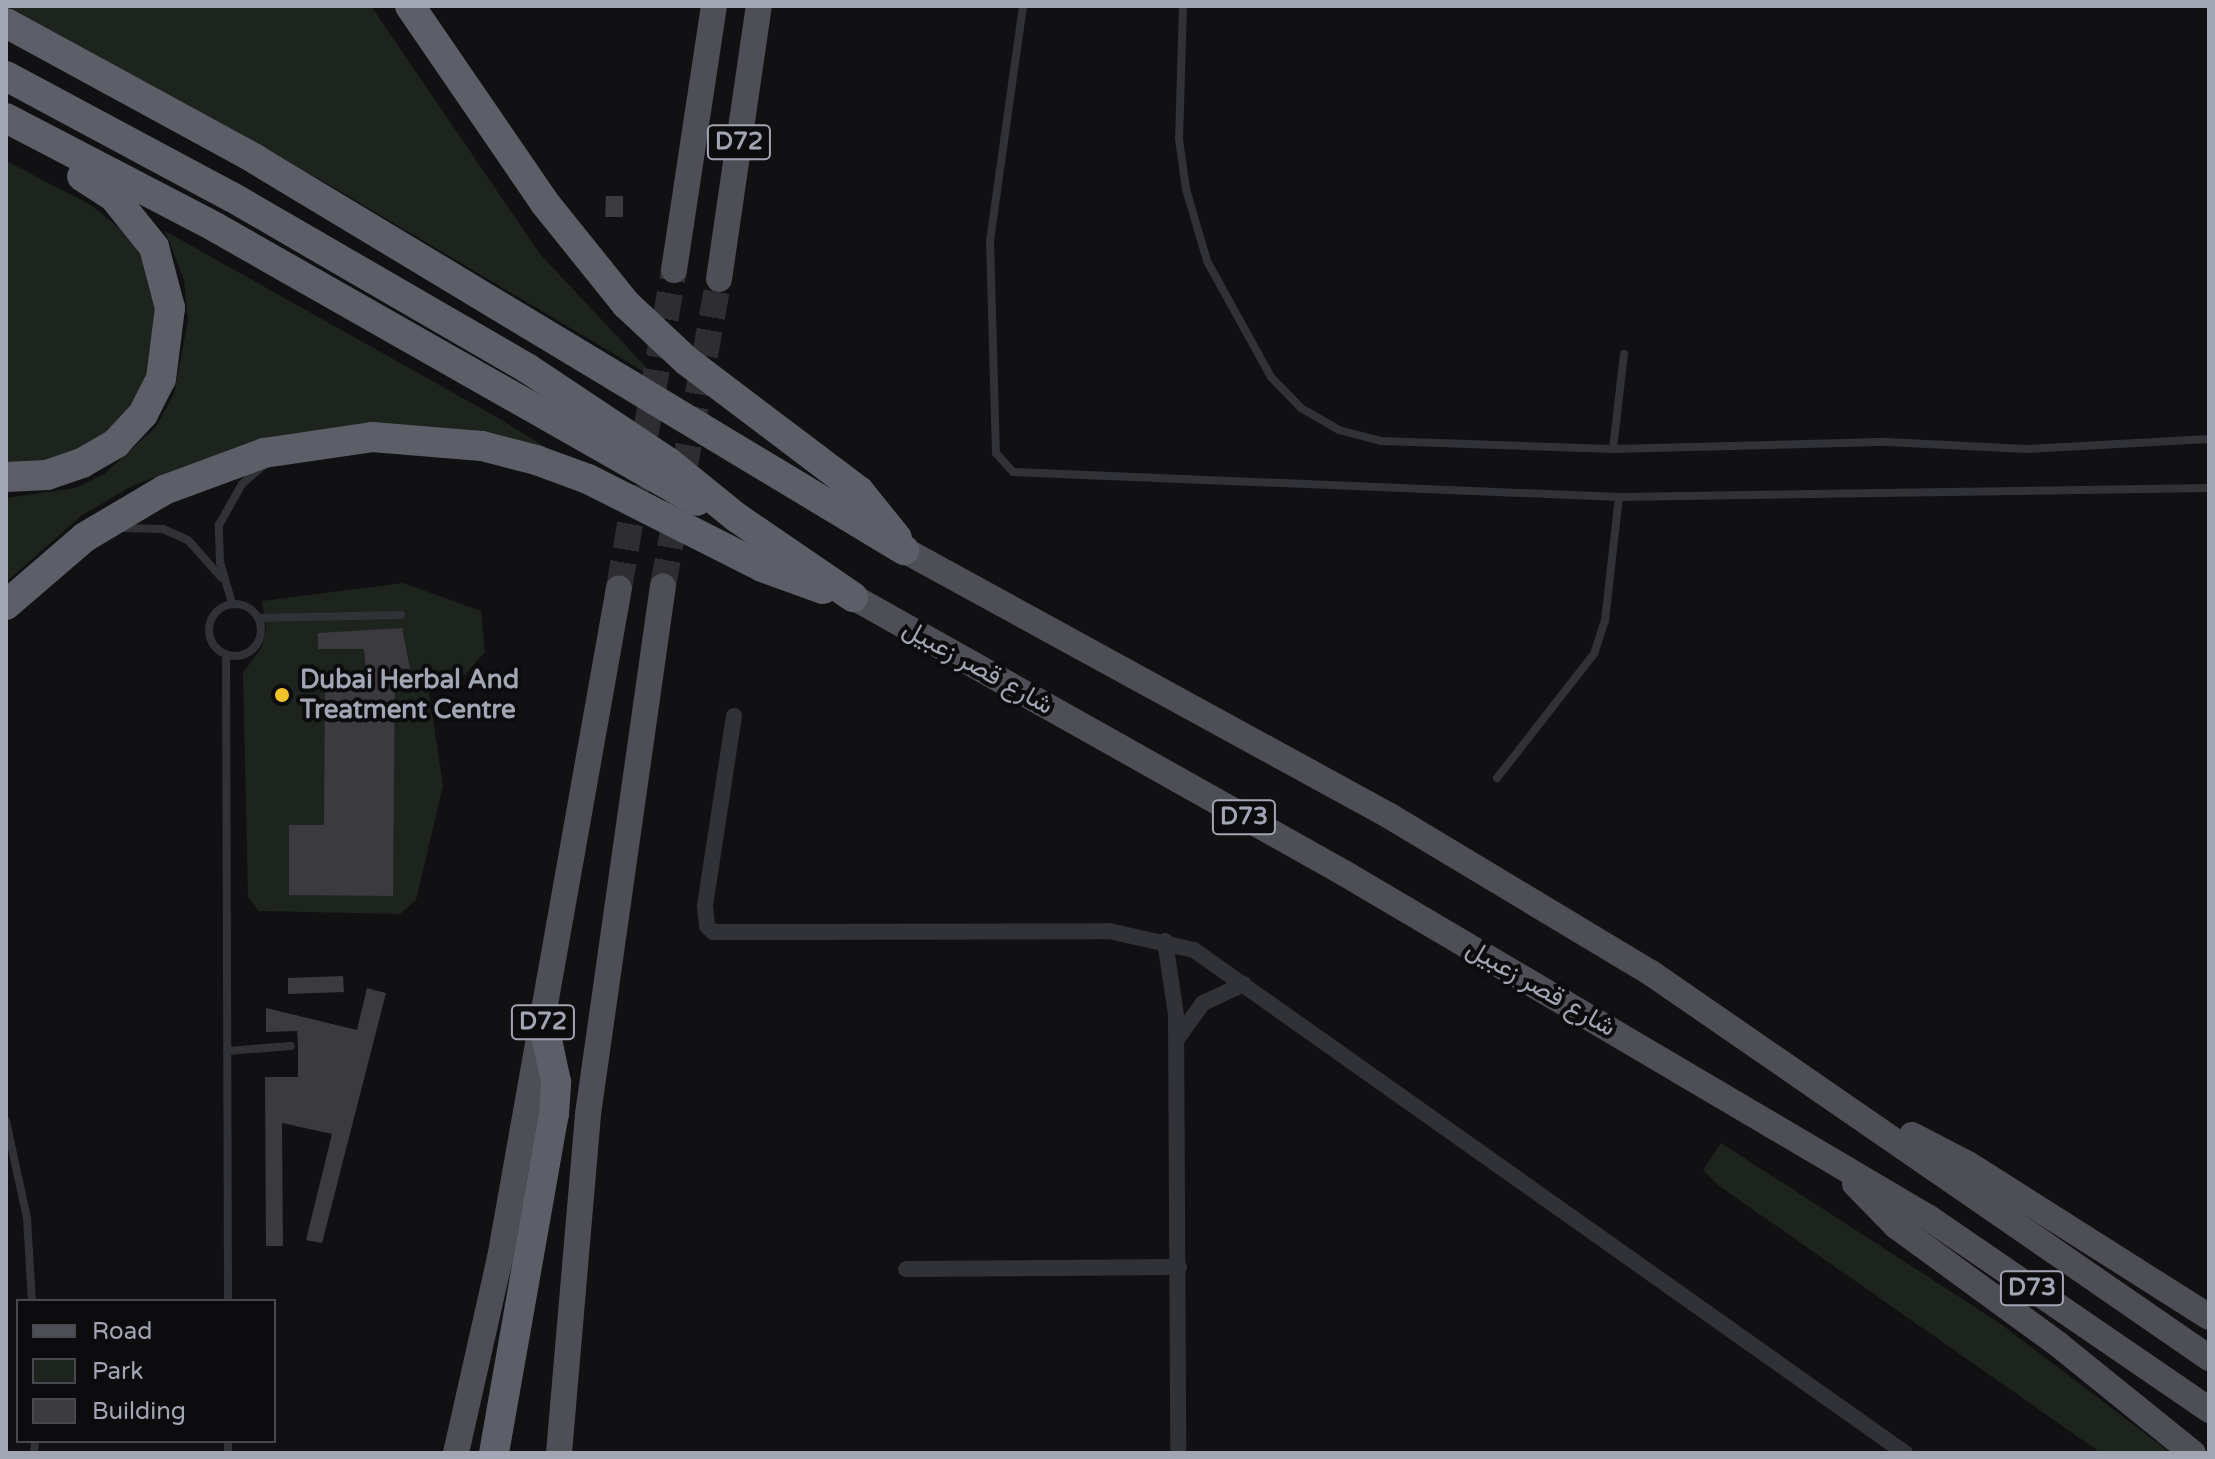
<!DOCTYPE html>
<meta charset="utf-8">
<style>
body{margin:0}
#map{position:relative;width:2215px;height:1459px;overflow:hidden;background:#111012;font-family:"Varela Round",Vazirmatn,sans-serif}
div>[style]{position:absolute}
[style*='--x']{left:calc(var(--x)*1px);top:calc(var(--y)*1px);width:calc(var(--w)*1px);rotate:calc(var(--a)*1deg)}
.green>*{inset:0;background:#1d241e}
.building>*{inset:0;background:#3b3a3f}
.primary-tunnel>*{height:26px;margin-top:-13px;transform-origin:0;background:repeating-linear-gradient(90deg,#2e2e32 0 26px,transparent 0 39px)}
.lane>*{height:8px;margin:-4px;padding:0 4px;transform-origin:4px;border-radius:4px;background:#313237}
.lane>.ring{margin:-4px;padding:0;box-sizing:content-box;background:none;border:8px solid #313237;border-radius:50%}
.street>*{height:16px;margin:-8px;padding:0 8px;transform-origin:8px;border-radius:8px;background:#313237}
.primary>*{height:26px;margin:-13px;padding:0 13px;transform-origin:13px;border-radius:13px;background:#4d4e56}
.highway>*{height:30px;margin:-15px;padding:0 15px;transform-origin:15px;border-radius:15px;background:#5d5f68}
.dots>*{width:22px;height:22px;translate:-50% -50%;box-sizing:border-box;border:4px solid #0c0b0d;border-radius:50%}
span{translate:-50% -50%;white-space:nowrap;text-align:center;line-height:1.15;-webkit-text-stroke:8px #0c0b0d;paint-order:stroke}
.shield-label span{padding:2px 6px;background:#0c0b0d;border:2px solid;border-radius:6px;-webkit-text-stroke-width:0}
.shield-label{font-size:24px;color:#a2a5b3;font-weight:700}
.street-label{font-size:26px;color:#a2a5b3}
.poi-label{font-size:26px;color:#a2a5b3;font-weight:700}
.left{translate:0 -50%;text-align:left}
.frame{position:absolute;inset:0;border:8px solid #a2a5b3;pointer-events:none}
.legend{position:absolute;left:16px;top:1299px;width:260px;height:144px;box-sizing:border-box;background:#0c0b0d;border:2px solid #48494f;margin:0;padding:10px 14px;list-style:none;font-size:24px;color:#a2a5b3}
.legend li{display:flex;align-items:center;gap:16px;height:40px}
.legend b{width:40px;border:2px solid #48494f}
</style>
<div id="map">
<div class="green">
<div style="clip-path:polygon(371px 6px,540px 254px,658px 380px,326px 183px,9px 7px)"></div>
<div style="clip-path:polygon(6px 161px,91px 205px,125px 233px,146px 261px,160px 302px,153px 377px,104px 439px,42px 464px,6px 465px)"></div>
<div style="clip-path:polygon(165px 231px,493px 415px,557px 454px,353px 428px,259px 439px,132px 486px,81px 516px,6px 582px,6px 498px,75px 488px,104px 474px,155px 428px,174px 394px,188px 320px,184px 280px)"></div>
<div style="clip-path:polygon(403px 583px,481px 611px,485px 652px,462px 678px,426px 672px,443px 786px,416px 900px,400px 914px,259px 911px,248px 897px,243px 673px,262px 647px,266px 630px,262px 601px)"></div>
<div style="clip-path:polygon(1721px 1143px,1998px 1322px,2171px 1453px,2101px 1453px,1718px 1185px,1703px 1170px)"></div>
</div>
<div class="building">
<div style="clip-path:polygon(606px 196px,623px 196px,623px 217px,605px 217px)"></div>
<div style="clip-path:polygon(402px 628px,410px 669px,395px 668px,393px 896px,289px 895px,289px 825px,324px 825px,325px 681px,367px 681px,364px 649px,318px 649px,318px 633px)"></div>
<div style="clip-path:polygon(343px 976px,344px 992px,288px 994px,288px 978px)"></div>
<div style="clip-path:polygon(367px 988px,386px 993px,322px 1243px,306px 1240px,332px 1134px,282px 1123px,283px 1246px,266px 1246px,265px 1077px,298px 1077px,298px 1046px,297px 1031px,266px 1032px,266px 1008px,357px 1030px)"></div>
</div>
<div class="primary-tunnel">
<div style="--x:663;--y:586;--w:312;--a:-79.7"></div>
<div style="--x:619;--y:588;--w:323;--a:-80.2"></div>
</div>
<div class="lane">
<div style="--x:1023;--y:6;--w:236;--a:98"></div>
<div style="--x:990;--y:240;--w:213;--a:88.4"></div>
<div style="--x:996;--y:453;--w:25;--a:48"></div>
<div style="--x:1013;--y:472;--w:607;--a:2.36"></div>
<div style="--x:1619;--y:497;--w:590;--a:-0.87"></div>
<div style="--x:1183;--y:6;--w:133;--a:91.7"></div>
<div style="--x:1179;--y:139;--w:50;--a:82"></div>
<div style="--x:1186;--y:189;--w:75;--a:73.7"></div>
<div style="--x:1207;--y:261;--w:132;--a:61.1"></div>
<div style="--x:1271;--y:377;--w:43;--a:45.9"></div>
<div style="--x:1301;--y:408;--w:44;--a:30.1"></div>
<div style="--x:1339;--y:430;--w:43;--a:14.7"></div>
<div style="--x:1381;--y:441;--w:232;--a:2"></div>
<div style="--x:1613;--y:449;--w:274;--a:-1.5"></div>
<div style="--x:1887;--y:442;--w:139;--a:2.9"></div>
<div style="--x:2026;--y:449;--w:183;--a:-3.1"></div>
<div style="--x:1613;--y:449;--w:96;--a:-83.4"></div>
<div style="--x:122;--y:528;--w:41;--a:1.4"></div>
<div style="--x:163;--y:529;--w:27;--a:24"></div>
<div style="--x:188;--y:540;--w:50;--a:48.3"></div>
<div style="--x:232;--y:603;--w:43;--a:-106.3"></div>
<div style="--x:220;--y:562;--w:37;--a:-92"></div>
<div style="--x:219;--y:525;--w:47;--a:-60.7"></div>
<div style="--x:242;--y:484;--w:28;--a:-41"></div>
<div class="ring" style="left:209px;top:604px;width:44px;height:44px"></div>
<div style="--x:258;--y:618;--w:143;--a:-1.2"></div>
<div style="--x:226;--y:655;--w:646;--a:89.82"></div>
<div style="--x:1497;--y:778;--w:157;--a:-52"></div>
<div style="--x:1594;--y:654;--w:35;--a:-72"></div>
<div style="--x:1605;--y:621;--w:125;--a:-83.6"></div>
<div style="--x:227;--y:1051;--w:64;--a:-4.5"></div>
<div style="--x:6;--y:1121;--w:99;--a:77.8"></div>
<div style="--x:27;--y:1218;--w:83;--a:86.6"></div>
<div style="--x:228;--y:1441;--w:12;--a:90"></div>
<div style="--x:34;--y:1453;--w:12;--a:-85"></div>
</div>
<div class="street">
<div style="--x:734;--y:716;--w:192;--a:98.7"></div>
<div style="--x:705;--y:906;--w:20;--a:84"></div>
<div style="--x:707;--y:926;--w:8;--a:45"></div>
<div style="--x:713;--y:932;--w:396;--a:-0.1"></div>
<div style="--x:1109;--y:931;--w:87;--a:12.6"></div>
<div style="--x:1194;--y:950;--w:871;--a:35.28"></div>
<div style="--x:1165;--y:941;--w:75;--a:81.5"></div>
<div style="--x:1176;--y:1015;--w:438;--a:89.7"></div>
<div style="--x:1177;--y:1039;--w:44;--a:-54.2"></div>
<div style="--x:1203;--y:1003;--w:45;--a:-24.9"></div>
<div style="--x:906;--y:1269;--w:273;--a:-0.4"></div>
</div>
<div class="primary">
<div style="--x:674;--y:270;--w:267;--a:-81.4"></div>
<div style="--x:719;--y:279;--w:276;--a:-81.7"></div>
<div style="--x:904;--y:550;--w:552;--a:28.7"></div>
<div style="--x:1388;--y:815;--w:307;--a:31"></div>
<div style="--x:1651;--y:973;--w:678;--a:34.6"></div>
<div style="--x:853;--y:597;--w:563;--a:29.34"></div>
<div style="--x:1344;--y:873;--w:679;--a:30.53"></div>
<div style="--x:1929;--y:1218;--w:340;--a:34.4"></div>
<div style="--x:1912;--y:1135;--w:63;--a:27.4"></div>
<div style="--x:1968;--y:1164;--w:285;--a:32.4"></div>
<div style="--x:1855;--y:1184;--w:59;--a:45.7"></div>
<div style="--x:1896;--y:1226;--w:202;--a:36.1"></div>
<div style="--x:2059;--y:1345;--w:172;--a:38.9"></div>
<div style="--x:456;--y:1453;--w:200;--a:-77.3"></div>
<div style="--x:500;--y:1258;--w:680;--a:-79.93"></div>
<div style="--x:559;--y:1453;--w:340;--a:-85.1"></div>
<div style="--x:588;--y:1114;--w:533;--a:-81.92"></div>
</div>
<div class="highway">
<div style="--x:410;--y:6;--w:237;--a:55.6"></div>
<div style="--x:544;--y:202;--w:131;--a:51.2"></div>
<div style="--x:626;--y:304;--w:83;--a:43.1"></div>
<div style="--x:687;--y:361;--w:216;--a:37.1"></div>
<div style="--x:859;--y:491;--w:60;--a:51"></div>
<div style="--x:6;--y:23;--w:284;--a:28.6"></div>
<div style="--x:255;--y:159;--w:758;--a:31.07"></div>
<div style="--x:6;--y:76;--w:256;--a:28.2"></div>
<div style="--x:232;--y:197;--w:341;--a:30.1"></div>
<div style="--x:527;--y:368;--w:169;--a:33.7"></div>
<div style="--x:668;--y:462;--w:87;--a:39"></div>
<div style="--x:736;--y:517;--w:142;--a:34.4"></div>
<div style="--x:6;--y:118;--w:236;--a:27.5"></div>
<div style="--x:215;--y:227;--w:554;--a:29.62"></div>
<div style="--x:6;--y:477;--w:41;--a:-2.8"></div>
<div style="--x:47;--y:475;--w:37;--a:-19"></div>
<div style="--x:82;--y:463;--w:39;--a:-30"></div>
<div style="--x:116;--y:443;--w:40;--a:-47"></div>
<div style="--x:143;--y:414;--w:39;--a:-63"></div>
<div style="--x:161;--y:379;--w:72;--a:-82.8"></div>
<div style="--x:170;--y:308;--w:63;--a:-104.7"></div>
<div style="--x:154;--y:247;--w:64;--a:-128.7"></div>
<div style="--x:114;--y:197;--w:38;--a:-147"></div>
<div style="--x:6;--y:605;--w:104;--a:-40.7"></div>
<div style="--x:85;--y:537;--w:92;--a:-30.7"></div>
<div style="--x:164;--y:490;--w:107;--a:-20.3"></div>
<div style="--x:264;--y:453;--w:109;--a:-8.4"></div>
<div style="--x:372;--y:437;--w:110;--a:4.7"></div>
<div style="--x:482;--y:446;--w:56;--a:14.5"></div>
<div style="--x:536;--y:460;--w:55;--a:20.1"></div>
<div style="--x:588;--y:479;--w:195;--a:26.8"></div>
<div style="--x:762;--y:567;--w:65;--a:19.8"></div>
<div style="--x:494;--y:1453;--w:344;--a:-80"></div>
<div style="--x:554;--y:1114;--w:32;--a:-86"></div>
<div style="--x:556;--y:1082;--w:62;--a:-102"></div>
</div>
<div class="dots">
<div style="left:282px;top:695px;background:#f1c32a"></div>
</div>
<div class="shield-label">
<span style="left:739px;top:142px">D72</span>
<span style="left:1244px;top:817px">D73</span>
<span style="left:543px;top:1022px">D72</span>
<span style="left:2032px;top:1288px">D73</span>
</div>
<div class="street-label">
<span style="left:978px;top:667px;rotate:29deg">شارع قصر زعبيل</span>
<span style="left:1541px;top:988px;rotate:30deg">شارع قصر زعبيل</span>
</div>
<div class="poi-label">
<span class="left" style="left:300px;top:695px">Dubai Herbal And<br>Treatment Centre</span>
</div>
<div class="frame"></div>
<ul class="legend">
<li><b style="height:10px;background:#4d4e56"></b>Road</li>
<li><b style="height:22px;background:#1d241e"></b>Park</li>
<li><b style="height:22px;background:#3b3a3f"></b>Building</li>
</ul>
</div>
